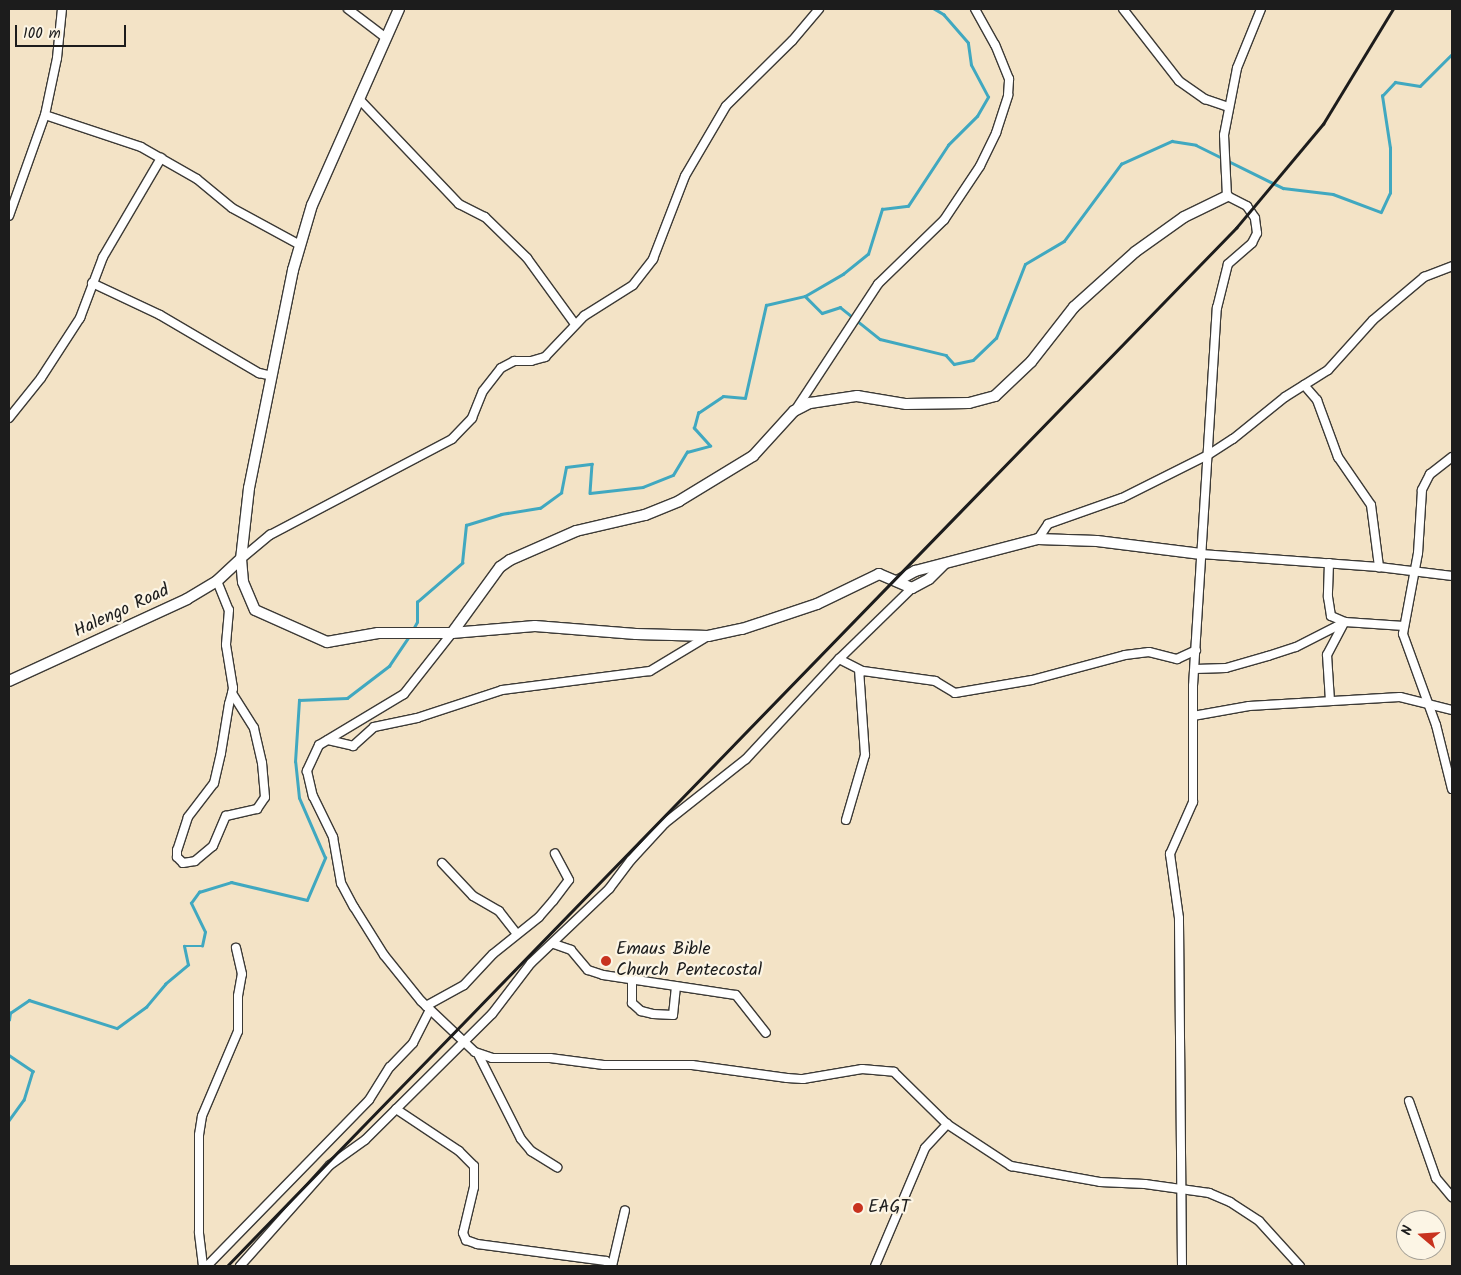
<!DOCTYPE html>
<style>
body{margin:0}
#map{position:relative;width:1461px;height:1275px;overflow:hidden;background:#f3e3c6;font-family:Kalam,sans-serif}
div>[style]{position:absolute}
[style*='--x']{left:calc(var(--x)*1px);top:calc(var(--y)*1px);width:calc(var(--w)*1px);rotate:calc(var(--a)*1deg)}
.stream>*{height:2.5px;margin:-1.25px;padding:0 1.25px;transform-origin:1.25px;border-radius:1.25px;background:#40a8c0}
.roads{filter:drop-shadow(1px 0 #3c3a36) drop-shadow(-1px 0 #3c3a36) drop-shadow(0 1px #3c3a36) drop-shadow(0 -1px #3c3a36)}
.minor>*{height:8px;margin:-4px;padding:0 4px;transform-origin:4px;border-radius:4px;background:#fff}
.tertiary>*{height:10px;margin:-5px;padding:0 5px;transform-origin:5px;border-radius:5px;background:#fff}
.rail>*{height:2.5px;margin:-1.25px;padding:0 1.25px;transform-origin:1.25px;border-radius:1.25px;background:#1c1c1c}
.dots>*{width:14px;height:14px;translate:-50% -50%;box-sizing:border-box;border:2px solid #fcf5e5;border-radius:50%}
span{translate:-50% -50%;white-space:nowrap;text-align:center;line-height:1.15;-webkit-text-stroke:4.5px #fcf5e5;paint-order:stroke}
.street-label{font-size:18px;color:#1c1c1c}
.poi-label{font-size:18px;color:#1c1c1c}
.left{translate:0 -50%;text-align:left}
.frame{position:absolute;inset:0;border:10px solid #1c1c1c;pointer-events:none}
.north{position:absolute;left:1396px;top:1210px;width:50px;height:50px;box-sizing:border-box;background:#fcf5e5;border:1px solid #a29e95;border-radius:50%;rotate:288deg;font-size:14px;font-weight:700;line-height:20px;text-align:center;color:#1c1c1c}
.north::after{content:'';display:block;margin:auto;width:18px;height:22px;background:#c8321e;clip-path:polygon(50% 0,100% 100%,50% 72%,0 100%)}
.scale{position:absolute;left:15px;top:25px;width:111px;height:22px;box-sizing:border-box;border:2px solid #1c1c1c;border-top:0;padding-left:6px;font-size:15px;line-height:18px;white-space:nowrap;color:#1c1c1c;-webkit-text-stroke:4px #fcf5e5;paint-order:stroke}
</style>
<div id="map">
<div class="stream">
<div style="--x:805;--y:296;--w:24;--a:45"></div>
<div style="--x:822;--y:313;--w:19;--a:-18"></div>
<div style="--x:840;--y:307;--w:51;--a:38.7"></div>
<div style="--x:880;--y:339;--w:68;--a:13.6"></div>
<div style="--x:946;--y:355;--w:12;--a:48"></div>
<div style="--x:954;--y:364;--w:19;--a:-12"></div>
<div style="--x:973;--y:360;--w:32;--a:-44"></div>
<div style="--x:996;--y:338;--w:79;--a:-68.6"></div>
<div style="--x:1025;--y:264;--w:45;--a:-30.5"></div>
<div style="--x:1064;--y:241;--w:96;--a:-53.5"></div>
<div style="--x:1121;--y:164;--w:56;--a:-24.3"></div>
<div style="--x:1172;--y:141;--w:24;--a:9"></div>
<div style="--x:1196;--y:145;--w:97;--a:26.3"></div>
<div style="--x:1283;--y:188;--w:50;--a:6.8"></div>
<div style="--x:1333;--y:194;--w:51;--a:20.6"></div>
<div style="--x:1381;--y:212;--w:21;--a:-65"></div>
<div style="--x:1390;--y:193;--w:45;--a:-90"></div>
<div style="--x:1390;--y:148;--w:53;--a:-98.7"></div>
<div style="--x:1382;--y:96;--w:19;--a:-47"></div>
<div style="--x:1395;--y:82;--w:25;--a:9"></div>
<div style="--x:1420;--y:86;--w:45;--a:-45"></div>
<div style="--x:412;--y:631;--w:10;--a:-61"></div>
<div style="--x:417;--y:622;--w:20;--a:-90"></div>
<div style="--x:417;--y:602;--w:60;--a:-40.9"></div>
<div style="--x:462;--y:563;--w:38;--a:-84"></div>
<div style="--x:466;--y:525;--w:37;--a:-17"></div>
<div style="--x:501;--y:514;--w:39;--a:-9"></div>
<div style="--x:540;--y:508;--w:26;--a:-36"></div>
<div style="--x:561;--y:493;--w:26;--a:-79"></div>
<div style="--x:566;--y:467;--w:26;--a:-7"></div>
<div style="--x:592;--y:464;--w:29;--a:94"></div>
<div style="--x:590;--y:493;--w:53;--a:-6.5"></div>
<div style="--x:643;--y:487;--w:32;--a:-22"></div>
<div style="--x:673;--y:475;--w:27;--a:-59"></div>
<div style="--x:687;--y:452;--w:24;--a:-15"></div>
<div style="--x:710;--y:446;--w:24;--a:-132"></div>
<div style="--x:694;--y:428;--w:16;--a:-75"></div>
<div style="--x:698;--y:413;--w:30;--a:-34"></div>
<div style="--x:723;--y:396;--w:22;--a:5"></div>
<div style="--x:745;--y:398;--w:95;--a:-77.3"></div>
<div style="--x:766;--y:305;--w:40;--a:-13"></div>
<div style="--x:805;--y:296;--w:44;--a:-30.1"></div>
<div style="--x:843;--y:274;--w:32;--a:-39"></div>
<div style="--x:868;--y:254;--w:47;--a:-72.7"></div>
<div style="--x:882;--y:209;--w:26;--a:-7"></div>
<div style="--x:908;--y:206;--w:73;--a:-56.7"></div>
<div style="--x:948;--y:145;--w:41;--a:-45"></div>
<div style="--x:977;--y:116;--w:22;--a:-60"></div>
<div style="--x:988;--y:97;--w:36;--a:-118"></div>
<div style="--x:971;--y:65;--w:22;--a:-98"></div>
<div style="--x:968;--y:43;--w:37;--a:-131"></div>
<div style="--x:944;--y:15;--w:12;--a:-149"></div>
<div style="--x:9;--y:1020;--w:7;--a:-82"></div>
<div style="--x:10;--y:1013;--w:23;--a:-34"></div>
<div style="--x:29;--y:1000;--w:92;--a:17.7"></div>
<div style="--x:117;--y:1028;--w:36;--a:-36"></div>
<div style="--x:146;--y:1007;--w:30;--a:-50"></div>
<div style="--x:165;--y:984;--w:30;--a:-40"></div>
<div style="--x:188;--y:965;--w:19;--a:-102"></div>
<div style="--x:184;--y:946;--w:18;--a:0"></div>
<div style="--x:202;--y:946;--w:14;--a:-78"></div>
<div style="--x:205;--y:932;--w:32;--a:-116"></div>
<div style="--x:191;--y:903;--w:14;--a:-54"></div>
<div style="--x:199;--y:892;--w:34;--a:-17"></div>
<div style="--x:231;--y:882;--w:78;--a:13.3"></div>
<div style="--x:307;--y:900;--w:46;--a:-66.8"></div>
<div style="--x:325;--y:858;--w:65;--a:-113.4"></div>
<div style="--x:299;--y:798;--w:36;--a:-96"></div>
<div style="--x:295;--y:762;--w:62;--a:-86.3"></div>
<div style="--x:299;--y:700;--w:48;--a:-2.4"></div>
<div style="--x:347;--y:698;--w:53;--a:-37.3"></div>
<div style="--x:389;--y:666;--w:36;--a:-56"></div>
<div style="--x:9;--y:1055;--w:29;--a:34"></div>
<div style="--x:33;--y:1071;--w:30;--a:107"></div>
<div style="--x:24;--y:1100;--w:26;--a:126"></div>
</div>
<div class="roads">
<div class="minor">
<div style="--x:348;--y:9;--w:48;--a:37.3"></div>
<div style="--x:1123;--y:9;--w:91;--a:52.1"></div>
<div style="--x:1179;--y:81;--w:32;--a:35"></div>
<div style="--x:1205;--y:99;--w:24;--a:19"></div>
<div style="--x:360;--y:100;--w:144;--a:46.4"></div>
<div style="--x:459;--y:204;--w:29;--a:27"></div>
<div style="--x:485;--y:217;--w:59;--a:44.3"></div>
<div style="--x:527;--y:258;--w:82;--a:54"></div>
<div style="--x:45;--y:115;--w:101;--a:18.4"></div>
<div style="--x:141;--y:147;--w:64;--a:29.7"></div>
<div style="--x:197;--y:179;--w:45;--a:39.6"></div>
<div style="--x:232;--y:208;--w:77;--a:28.6"></div>
<div style="--x:9;--y:216;--w:107;--a:-70.4"></div>
<div style="--x:45;--y:115;--w:58;--a:-78.1"></div>
<div style="--x:57;--y:58;--w:49;--a:-84.2"></div>
<div style="--x:92;--y:283;--w:75;--a:25.2"></div>
<div style="--x:160;--y:315;--w:115;--a:30.4"></div>
<div style="--x:259;--y:373;--w:13;--a:13"></div>
<div style="--x:1304;--y:385;--w:20;--a:49"></div>
<div style="--x:1317;--y:400;--w:61;--a:69.8"></div>
<div style="--x:1338;--y:457;--w:58;--a:55.5"></div>
<div style="--x:1371;--y:505;--w:63;--a:82.6"></div>
<div style="--x:796;--y:409;--w:149;--a:-56.7"></div>
<div style="--x:878;--y:284;--w:92;--a:-44.1"></div>
<div style="--x:944;--y:220;--w:65;--a:-56.3"></div>
<div style="--x:980;--y:166;--w:37;--a:-64"></div>
<div style="--x:996;--y:133;--w:40;--a:-72"></div>
<div style="--x:1008;--y:95;--w:16;--a:-86"></div>
<div style="--x:1009;--y:79;--w:37;--a:-112"></div>
<div style="--x:995;--y:45;--w:41;--a:-119.1"></div>
<div style="--x:9;--y:418;--w:51;--a:-51.3"></div>
<div style="--x:41;--y:378;--w:72;--a:-57"></div>
<div style="--x:80;--y:318;--w:65;--a:-69.3"></div>
<div style="--x:103;--y:257;--w:115;--a:-59.6"></div>
<div style="--x:1452;--y:457;--w:28;--a:142"></div>
<div style="--x:1430;--y:474;--w:18;--a:117"></div>
<div style="--x:1422;--y:490;--w:63;--a:93.6"></div>
<div style="--x:1418;--y:553;--w:82;--a:100.5"></div>
<div style="--x:1403;--y:634;--w:97;--a:70.1"></div>
<div style="--x:1436;--y:725;--w:66;--a:76"></div>
<div style="--x:1038;--y:539;--w:18;--a:-56"></div>
<div style="--x:1048;--y:524;--w:78;--a:-19.4"></div>
<div style="--x:1122;--y:498;--w:96;--a:-26.6"></div>
<div style="--x:1208;--y:455;--w:30;--a:-33"></div>
<div style="--x:1233;--y:439;--w:67;--a:-38.9"></div>
<div style="--x:1285;--y:397;--w:51;--a:-32.1"></div>
<div style="--x:1328;--y:370;--w:67;--a:-48"></div>
<div style="--x:1373;--y:320;--w:67;--a:-40.1"></div>
<div style="--x:1424;--y:277;--w:30;--a:-21"></div>
<div style="--x:1201;--y:554;--w:178;--a:4.2"></div>
<div style="--x:1379;--y:567;--w:74;--a:7"></div>
<div style="--x:241;--y:559;--w:38;--a:-40"></div>
<div style="--x:270;--y:535;--w:206;--a:-27.8"></div>
<div style="--x:452;--y:439;--w:29;--a:-46"></div>
<div style="--x:472;--y:418;--w:29;--a:-68"></div>
<div style="--x:483;--y:391;--w:29;--a:-52"></div>
<div style="--x:501;--y:368;--w:15;--a:-28"></div>
<div style="--x:514;--y:361;--w:17;--a:0"></div>
<div style="--x:531;--y:361;--w:15;--a:-16"></div>
<div style="--x:545;--y:357;--w:57;--a:-46.4"></div>
<div style="--x:584;--y:316;--w:58;--a:-32.3"></div>
<div style="--x:633;--y:285;--w:33;--a:-52"></div>
<div style="--x:653;--y:259;--w:89;--a:-68.9"></div>
<div style="--x:685;--y:176;--w:81;--a:-59.6"></div>
<div style="--x:726;--y:106;--w:93;--a:-44.6"></div>
<div style="--x:792;--y:41;--w:42;--a:-49.8"></div>
<div style="--x:1329;--y:563;--w:34;--a:92"></div>
<div style="--x:1328;--y:597;--w:19;--a:81"></div>
<div style="--x:1331;--y:616;--w:15;--a:23"></div>
<div style="--x:1345;--y:622;--w:59;--a:3.9"></div>
<div style="--x:217;--y:581;--w:31;--a:68"></div>
<div style="--x:229;--y:610;--w:35;--a:95"></div>
<div style="--x:226;--y:645;--w:44;--a:80.8"></div>
<div style="--x:233;--y:688;--w:5;--a:101"></div>
<div style="--x:232;--y:693;--w:11;--a:105"></div>
<div style="--x:229;--y:704;--w:50;--a:99.3"></div>
<div style="--x:221;--y:753;--w:31;--a:103"></div>
<div style="--x:214;--y:783;--w:43;--a:127.4"></div>
<div style="--x:188;--y:817;--w:35;--a:108"></div>
<div style="--x:177;--y:850;--w:7;--a:90"></div>
<div style="--x:177;--y:857;--w:8;--a:45"></div>
<div style="--x:183;--y:863;--w:12;--a:-9"></div>
<div style="--x:195;--y:861;--w:23;--a:-40"></div>
<div style="--x:213;--y:846;--w:33;--a:-67"></div>
<div style="--x:226;--y:816;--w:32;--a:-13"></div>
<div style="--x:257;--y:809;--w:14;--a:-56"></div>
<div style="--x:265;--y:797;--w:34;--a:-95"></div>
<div style="--x:262;--y:763;--w:36;--a:-103"></div>
<div style="--x:254;--y:728;--w:41;--a:-122.2"></div>
<div style="--x:452;--y:633;--w:78;--a:128.2"></div>
<div style="--x:404;--y:694;--w:99;--a:149"></div>
<div style="--x:319;--y:745;--w:29;--a:115"></div>
<div style="--x:307;--y:771;--w:26;--a:77"></div>
<div style="--x:313;--y:796;--w:46;--a:64"></div>
<div style="--x:333;--y:837;--w:47;--a:80.1"></div>
<div style="--x:341;--y:883;--w:27;--a:62"></div>
<div style="--x:354;--y:907;--w:57;--a:58"></div>
<div style="--x:384;--y:955;--w:59;--a:51.2"></div>
<div style="--x:421;--y:1001;--w:74;--a:43.4"></div>
<div style="--x:475;--y:1052;--w:18;--a:19"></div>
<div style="--x:492;--y:1058;--w:58;--a:0"></div>
<div style="--x:550;--y:1058;--w:54;--a:7.4"></div>
<div style="--x:604;--y:1065;--w:88;--a:0"></div>
<div style="--x:692;--y:1065;--w:96;--a:7.8"></div>
<div style="--x:787;--y:1078;--w:16;--a:4"></div>
<div style="--x:803;--y:1079;--w:60;--a:-9.6"></div>
<div style="--x:862;--y:1069;--w:32;--a:5"></div>
<div style="--x:894;--y:1072;--w:74;--a:44.5"></div>
<div style="--x:947;--y:1124;--w:77;--a:33.3"></div>
<div style="--x:1011;--y:1166;--w:90;--a:10.2"></div>
<div style="--x:1100;--y:1182;--w:45;--a:2.5"></div>
<div style="--x:1145;--y:1184;--w:65;--a:8"></div>
<div style="--x:1209;--y:1193;--w:23;--a:23"></div>
<div style="--x:1230;--y:1202;--w:35;--a:33"></div>
<div style="--x:1259;--y:1221;--w:61;--a:47.7"></div>
<div style="--x:839;--y:659;--w:27;--a:27"></div>
<div style="--x:863;--y:671;--w:73;--a:7.9"></div>
<div style="--x:935;--y:681;--w:23;--a:31"></div>
<div style="--x:955;--y:693;--w:78;--a:-9.6"></div>
<div style="--x:1032;--y:680;--w:96;--a:-15"></div>
<div style="--x:1125;--y:655;--w:24;--a:-7"></div>
<div style="--x:1149;--y:652;--w:29;--a:14"></div>
<div style="--x:1177;--y:659;--w:21;--a:-25"></div>
<div style="--x:1195;--y:669;--w:31;--a:-2"></div>
<div style="--x:1226;--y:668;--w:44;--a:-15.9"></div>
<div style="--x:1268;--y:656;--w:29;--a:-18"></div>
<div style="--x:1296;--y:647;--w:55;--a:-27"></div>
<div style="--x:1330;--y:701;--w:46;--a:-93.7"></div>
<div style="--x:1327;--y:655;--w:36;--a:-62"></div>
<div style="--x:1193;--y:716;--w:57;--a:-10.1"></div>
<div style="--x:1249;--y:706;--w:151;--a:-3.4"></div>
<div style="--x:1400;--y:697;--w:54;--a:14"></div>
<div style="--x:328;--y:740;--w:26;--a:13"></div>
<div style="--x:353;--y:746;--w:28;--a:-42"></div>
<div style="--x:374;--y:727;--w:44;--a:-11.8"></div>
<div style="--x:417;--y:718;--w:89;--a:-18.2"></div>
<div style="--x:502;--y:690;--w:149;--a:-7.3"></div>
<div style="--x:650;--y:671;--w:68;--a:-31.1"></div>
<div style="--x:846;--y:820;--w:68;--a:-73.7"></div>
<div style="--x:865;--y:755;--w:85;--a:-94"></div>
<div style="--x:442;--y:863;--w:45;--a:46.8"></div>
<div style="--x:473;--y:896;--w:30;--a:30"></div>
<div style="--x:499;--y:911;--w:29;--a:52"></div>
<div style="--x:554;--y:944;--w:18;--a:19"></div>
<div style="--x:571;--y:950;--w:26;--a:50"></div>
<div style="--x:588;--y:970;--w:16;--a:18"></div>
<div style="--x:603;--y:975;--w:134;--a:8.6"></div>
<div style="--x:736;--y:995;--w:48;--a:51.7"></div>
<div style="--x:632;--y:980;--w:23;--a:90"></div>
<div style="--x:632;--y:1003;--w:12;--a:42"></div>
<div style="--x:641;--y:1011;--w:12;--a:14"></div>
<div style="--x:653;--y:1014;--w:20;--a:3"></div>
<div style="--x:673;--y:1015;--w:29;--a:-84"></div>
<div style="--x:426;--y:1006;--w:43;--a:-28.9"></div>
<div style="--x:464;--y:985;--w:42;--a:-46.9"></div>
<div style="--x:493;--y:954;--w:59;--a:-38.8"></div>
<div style="--x:539;--y:917;--w:21;--a:-49"></div>
<div style="--x:553;--y:901;--w:26;--a:-53"></div>
<div style="--x:569;--y:880;--w:30;--a:-118"></div>
<div style="--x:478;--y:1054;--w:95;--a:63.2"></div>
<div style="--x:521;--y:1139;--w:16;--a:50"></div>
<div style="--x:531;--y:1151;--w:31;--a:32"></div>
<div style="--x:1409;--y:1101;--w:82;--a:70.7"></div>
<div style="--x:1436;--y:1178;--w:25;--a:50"></div>
<div style="--x:396;--y:1109;--w:76;--a:33.7"></div>
<div style="--x:459;--y:1151;--w:21;--a:45"></div>
<div style="--x:474;--y:1166;--w:21;--a:90"></div>
<div style="--x:474;--y:1187;--w:47;--a:103.4"></div>
<div style="--x:463;--y:1233;--w:8;--a:67"></div>
<div style="--x:466;--y:1240;--w:12;--a:20"></div>
<div style="--x:477;--y:1244;--w:130;--a:7.5"></div>
<div style="--x:606;--y:1261;--w:8;--a:40"></div>
<div style="--x:203;--y:1266;--w:34;--a:-97"></div>
<div style="--x:199;--y:1232;--w:97;--a:-90"></div>
<div style="--x:199;--y:1135;--w:19;--a:-81"></div>
<div style="--x:202;--y:1116;--w:92;--a:-67"></div>
<div style="--x:238;--y:1031;--w:35;--a:-90"></div>
<div style="--x:238;--y:996;--w:22;--a:-80"></div>
<div style="--x:242;--y:974;--w:27;--a:-103"></div>
<div style="--x:207;--y:1266;--w:232;--a:-45.7"></div>
<div style="--x:369;--y:1100;--w:39;--a:-58"></div>
<div style="--x:390;--y:1067;--w:33;--a:-46"></div>
<div style="--x:413;--y:1043;--w:37;--a:-63"></div>
<div style="--x:240;--y:1266;--w:135;--a:-48.3"></div>
<div style="--x:330;--y:1165;--w:43;--a:-35.5"></div>
<div style="--x:365;--y:1140;--w:179;--a:-44.8"></div>
<div style="--x:492;--y:1014;--w:64;--a:-52.6"></div>
<div style="--x:531;--y:963;--w:108;--a:-43.5"></div>
<div style="--x:609;--y:889;--w:36;--a:-53"></div>
<div style="--x:631;--y:860;--w:50;--a:-47.4"></div>
<div style="--x:665;--y:823;--w:103;--a:-38.3"></div>
<div style="--x:746;--y:759;--w:137;--a:-47.1"></div>
<div style="--x:839;--y:659;--w:102;--a:-44.2"></div>
<div style="--x:612;--y:1266;--w:57;--a:-76.9"></div>
<div style="--x:875;--y:1266;--w:128;--a:-67"></div>
<div style="--x:925;--y:1148;--w:33;--a:-47"></div>
<div style="--x:1182;--y:1266;--w:348;--a:-90.5"></div>
<div style="--x:1179;--y:918;--w:65;--a:-98"></div>
<div style="--x:1170;--y:854;--w:57;--a:-66.1"></div>
<div style="--x:1193;--y:802;--w:116;--a:-90"></div>
<div style="--x:1193;--y:686;--w:379;--a:-86.4"></div>
<div style="--x:1217;--y:308;--w:45;--a:-76"></div>
<div style="--x:1228;--y:264;--w:32;--a:-41"></div>
<div style="--x:1252;--y:243;--w:11;--a:-63"></div>
<div style="--x:1257;--y:233;--w:15;--a:-98"></div>
<div style="--x:1255;--y:218;--w:14;--a:-124"></div>
<div style="--x:1247;--y:206;--w:22;--a:-153"></div>
<div style="--x:1227;--y:196;--w:61;--a:-92.8"></div>
<div style="--x:1224;--y:135;--w:68;--a:-79"></div>
<div style="--x:1237;--y:68;--w:64;--a:-67.9"></div>
</div>
<div class="tertiary">
<div style="--x:399;--y:9;--w:214;--a:113.9"></div>
<div style="--x:312;--y:205;--w:68;--a:106.3"></div>
<div style="--x:293;--y:270;--w:222;--a:101.4"></div>
<div style="--x:249;--y:488;--w:71;--a:96.4"></div>
<div style="--x:241;--y:559;--w:23;--a:85"></div>
<div style="--x:243;--y:582;--w:30;--a:67"></div>
<div style="--x:255;--y:610;--w:79;--a:24"></div>
<div style="--x:327;--y:642;--w:52;--a:-10"></div>
<div style="--x:378;--y:633;--w:74;--a:0"></div>
<div style="--x:452;--y:633;--w:83;--a:-4.8"></div>
<div style="--x:535;--y:626;--w:101;--a:4.5"></div>
<div style="--x:636;--y:634;--w:72;--a:1.6"></div>
<div style="--x:708;--y:636;--w:35;--a:-12"></div>
<div style="--x:742;--y:629;--w:79;--a:-18.4"></div>
<div style="--x:817;--y:604;--w:69;--a:-25.8"></div>
<div style="--x:879;--y:574;--w:36;--a:23"></div>
<div style="--x:912;--y:588;--w:19;--a:-28"></div>
<div style="--x:929;--y:579;--w:21;--a:-45"></div>
<div style="--x:897;--y:581;--w:21;--a:-29"></div>
<div style="--x:915;--y:571;--w:127;--a:-14.6"></div>
<div style="--x:1038;--y:539;--w:59;--a:1.9"></div>
<div style="--x:1097;--y:541;--w:105;--a:7.1"></div>
<div style="--x:452;--y:633;--w:82;--a:-54"></div>
<div style="--x:500;--y:567;--w:12;--a:-35"></div>
<div style="--x:510;--y:560;--w:72;--a:-23.7"></div>
<div style="--x:576;--y:531;--w:71;--a:-13.1"></div>
<div style="--x:645;--y:515;--w:37;--a:-22"></div>
<div style="--x:679;--y:501;--w:87;--a:-31.3"></div>
<div style="--x:753;--y:456;--w:61;--a:-47.7"></div>
<div style="--x:794;--y:411;--w:18;--a:-27"></div>
<div style="--x:810;--y:403;--w:48;--a:-8.5"></div>
<div style="--x:857;--y:396;--w:50;--a:9.3"></div>
<div style="--x:906;--y:404;--w:63;--a:-0.9"></div>
<div style="--x:969;--y:403;--w:27;--a:-15"></div>
<div style="--x:995;--y:396;--w:50;--a:-43.4"></div>
<div style="--x:1031;--y:362;--w:70;--a:-52"></div>
<div style="--x:1074;--y:307;--w:82;--a:-42"></div>
<div style="--x:1135;--y:252;--w:60;--a:-35.5"></div>
<div style="--x:1184;--y:217;--w:48;--a:-26"></div>
<div style="--x:9;--y:681;--w:196;--a:-24.7"></div>
<div style="--x:187;--y:599;--w:35;--a:-31"></div>
<div style="--x:217;--y:581;--w:33;--a:-43"></div>
</div>
</div>
<div class="rail">
<div style="--x:227;--y:1266;--w:1448;--a:-45.81"></div>
<div style="--x:1236;--y:228;--w:136;--a:-50.1"></div>
<div style="--x:1323;--y:124;--w:135;--a:-58.7"></div>
</div>
<div class="dots">
<div style="left:606px;top:961px;background:#c8321e"></div>
<div style="left:858px;top:1208px;background:#c8321e"></div>
</div>
<div class="street-label">
<span style="left:122px;top:612px;rotate:-25deg">Halengo Road</span>
</div>
<div class="poi-label">
<span class="left" style="left:616px;top:961px">Emaus Bible<br>Church Pentecostal</span>
<span class="left" style="left:868px;top:1208px">EAGT</span>
</div>
<div class="frame"></div>
<div class="north">N</div>
<div class="scale">100 m</div>
</div>
